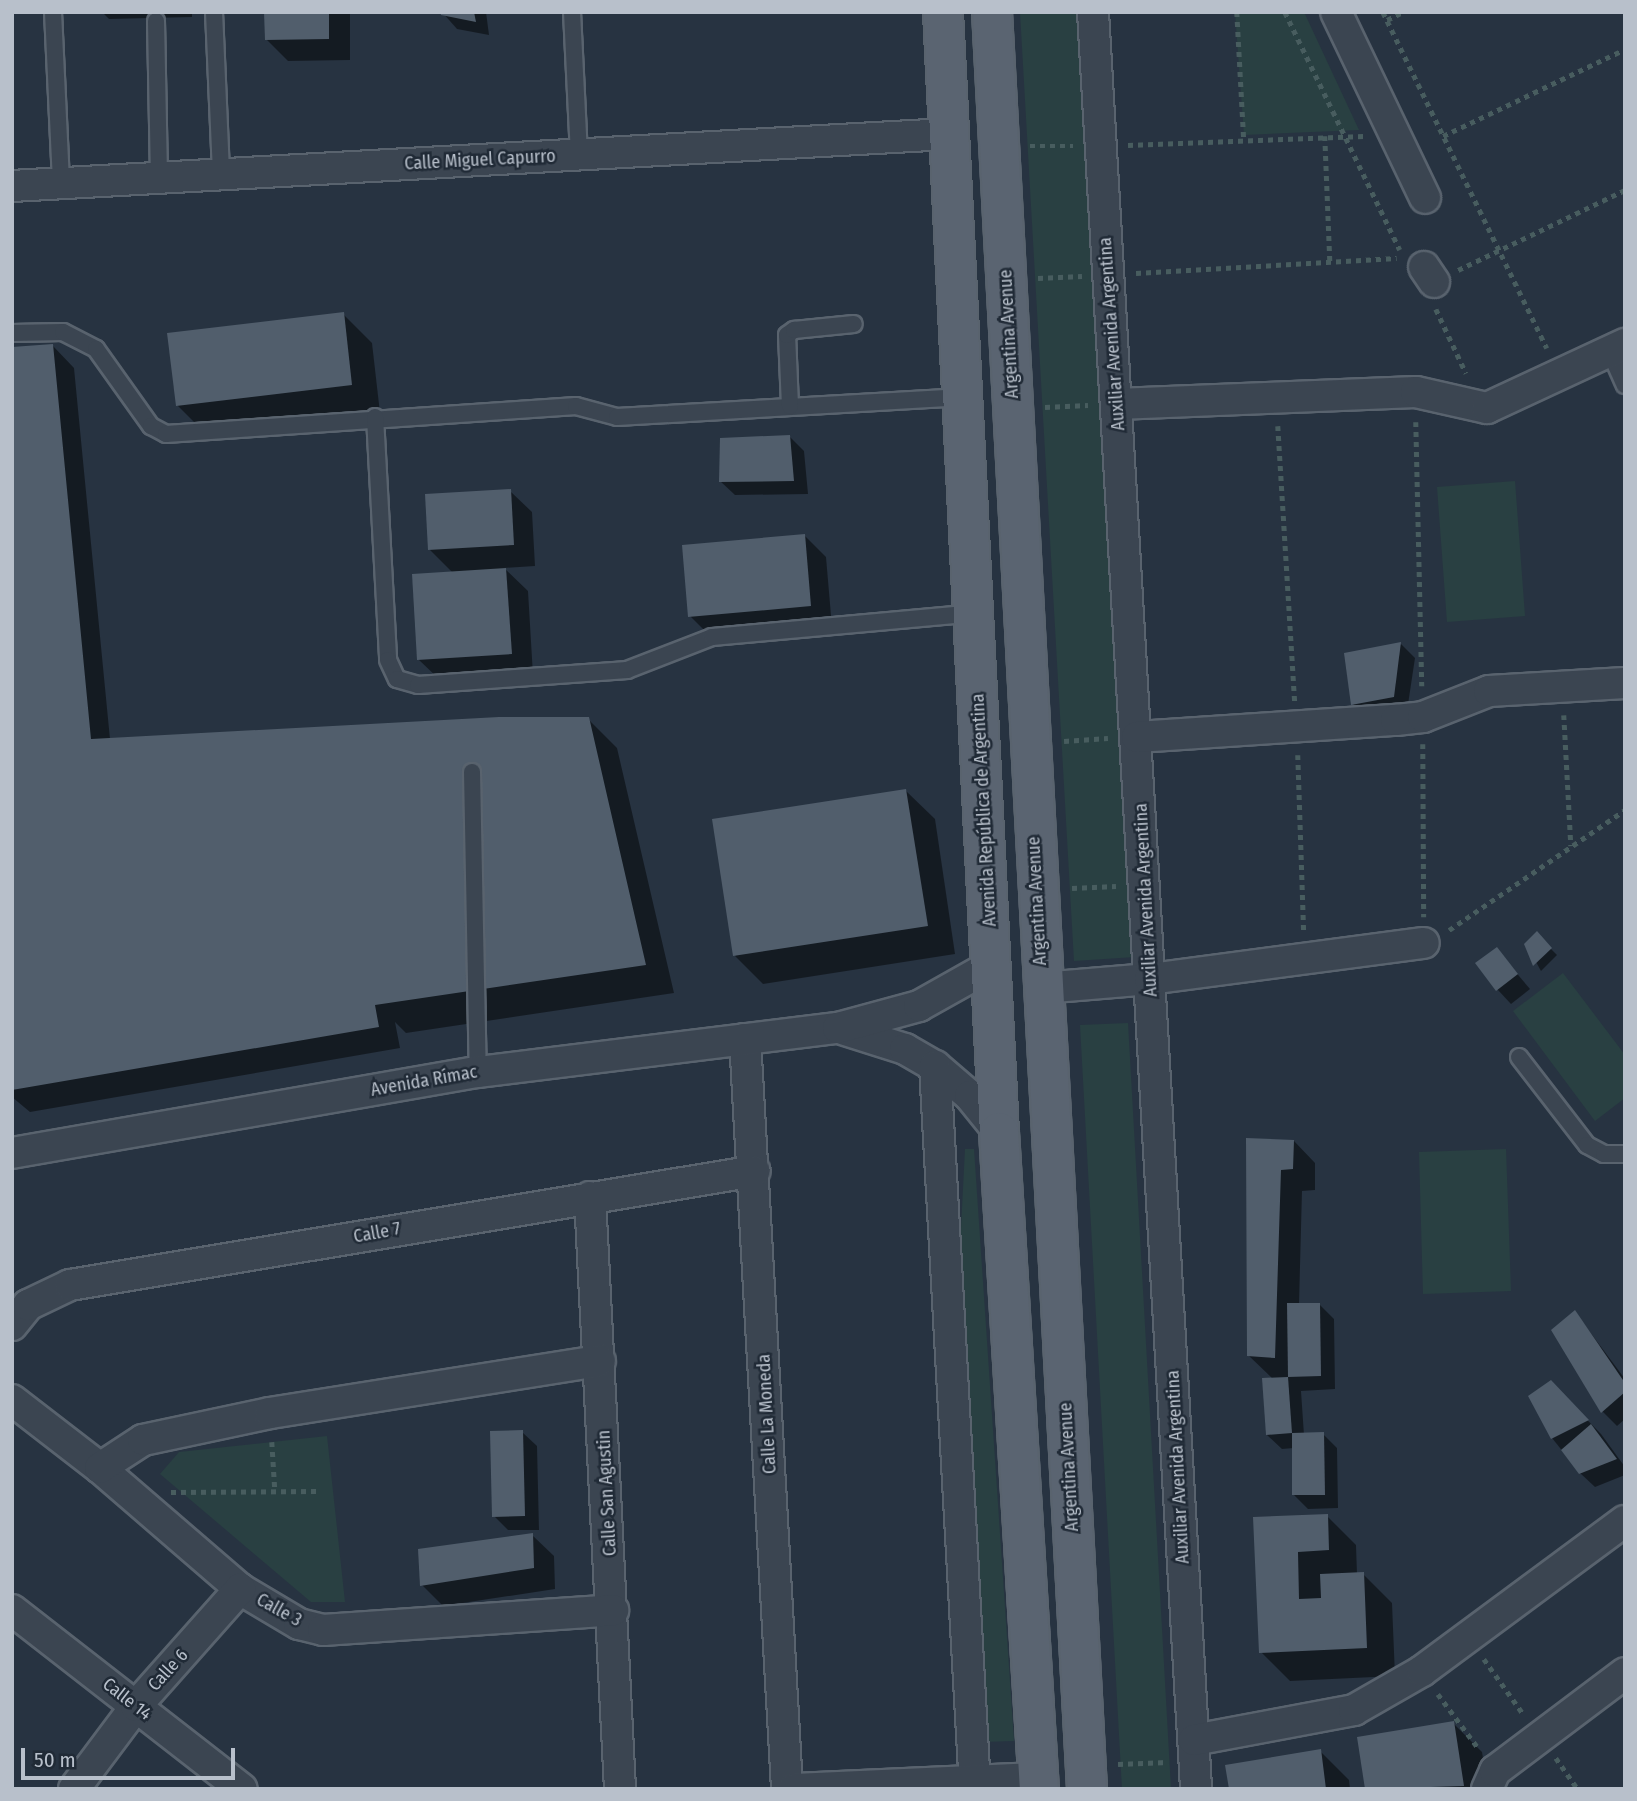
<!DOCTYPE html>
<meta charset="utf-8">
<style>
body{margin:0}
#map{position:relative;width:1637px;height:1801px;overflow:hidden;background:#273341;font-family:"Fira Sans Condensed",sans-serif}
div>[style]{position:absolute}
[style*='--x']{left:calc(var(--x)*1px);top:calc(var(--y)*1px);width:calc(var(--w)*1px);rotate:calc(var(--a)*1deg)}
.green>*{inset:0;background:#294042}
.shadow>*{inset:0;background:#0007}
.building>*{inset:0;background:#515e6c}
.path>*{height:4.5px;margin-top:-2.25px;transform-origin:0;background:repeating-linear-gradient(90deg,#485d5f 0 5px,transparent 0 10px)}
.roads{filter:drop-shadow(2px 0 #59636e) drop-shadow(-2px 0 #59636e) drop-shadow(0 2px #59636e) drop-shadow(0 -2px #59636e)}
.lane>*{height:16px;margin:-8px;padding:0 8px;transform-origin:8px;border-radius:8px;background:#3b4551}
.street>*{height:30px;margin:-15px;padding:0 15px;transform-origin:15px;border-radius:15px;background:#3b4551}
.primary>*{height:38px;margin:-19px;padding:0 19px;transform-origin:19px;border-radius:19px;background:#5a6471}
span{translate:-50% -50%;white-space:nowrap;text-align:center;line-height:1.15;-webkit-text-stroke:5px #202a36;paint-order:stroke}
.street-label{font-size:18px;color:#b8c0cb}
.frame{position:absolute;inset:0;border:14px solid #b8c0cb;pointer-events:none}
.scale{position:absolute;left:21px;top:1748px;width:214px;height:32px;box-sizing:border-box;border:4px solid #b8c0cb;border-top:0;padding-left:9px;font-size:21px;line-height:24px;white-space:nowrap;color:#b8c0cb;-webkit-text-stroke:5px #202a36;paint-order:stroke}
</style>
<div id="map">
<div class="green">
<div style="clip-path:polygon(1020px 12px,1080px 12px,1135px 957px,1074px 961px)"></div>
<div style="clip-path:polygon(1235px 12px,1304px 12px,1359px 130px,1244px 135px)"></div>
<div style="clip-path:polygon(1515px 481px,1525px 616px,1447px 622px,1437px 487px)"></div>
<div style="clip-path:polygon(1563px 973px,1625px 1055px,1625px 1098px,1595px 1121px,1513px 1011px)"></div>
<div style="clip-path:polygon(1128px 1023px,1171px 1789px,1122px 1789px,1080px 1025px)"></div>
<div style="clip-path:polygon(965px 1149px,974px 1149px,1014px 1741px,981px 1742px,958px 1288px)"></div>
<div style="clip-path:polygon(1506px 1149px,1511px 1291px,1423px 1294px,1419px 1152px)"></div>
<div style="clip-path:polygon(327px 1436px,345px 1602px,311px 1602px,160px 1474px,179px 1452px)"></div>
</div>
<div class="shadow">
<div style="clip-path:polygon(102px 12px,192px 12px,192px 17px,109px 19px)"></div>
<div style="clip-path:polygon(266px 12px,350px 12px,350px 60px,288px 61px,266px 39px)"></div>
<div style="clip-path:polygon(442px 12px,486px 12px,489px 35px,457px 29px)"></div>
<div style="clip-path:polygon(343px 314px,372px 343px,380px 413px,206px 434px,177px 405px)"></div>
<div style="clip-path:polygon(53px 346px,74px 368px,110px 739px,588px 719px,617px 748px,674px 993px,406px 1033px,395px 1022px,400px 1048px,30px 1112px,12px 1097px,12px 348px)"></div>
<div style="clip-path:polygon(790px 437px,804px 451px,808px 494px,735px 495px,720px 481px)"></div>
<div style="clip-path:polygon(510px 491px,532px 512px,535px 566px,504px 568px,528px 591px,533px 675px,441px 681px,419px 660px,453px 573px,429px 549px)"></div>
<div style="clip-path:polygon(804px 535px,826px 557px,832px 627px,712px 638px,690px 616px)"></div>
<div style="clip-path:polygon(1401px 644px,1415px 658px,1407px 711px,1367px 718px,1353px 704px)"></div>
<div style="clip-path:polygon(906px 791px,935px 819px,955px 954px,763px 984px,735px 956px)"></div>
<div style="clip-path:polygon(1536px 934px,1557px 955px,1541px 971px,1526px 944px)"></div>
<div style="clip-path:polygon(1497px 950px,1530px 989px,1511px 1004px,1497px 989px)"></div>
<div style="clip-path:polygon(1248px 1140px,1294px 1141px,1315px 1163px,1315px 1190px,1302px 1191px,1299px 1305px,1319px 1304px,1334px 1319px,1335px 1389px,1301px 1391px,1304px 1435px,1323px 1434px,1337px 1448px,1338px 1508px,1308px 1509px,1294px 1495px,1294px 1448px,1282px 1449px,1267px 1435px,1273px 1379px,1248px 1355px)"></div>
<div style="clip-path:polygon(1575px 1312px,1625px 1379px,1625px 1419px,1617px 1426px,1603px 1412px,1554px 1331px)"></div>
<div style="clip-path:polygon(1550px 1382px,1601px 1434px,1625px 1467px,1625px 1475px,1595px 1487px,1580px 1473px,1552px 1438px)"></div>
<div style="clip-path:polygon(522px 1432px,537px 1446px,539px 1530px,508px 1530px,494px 1516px)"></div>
<div style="clip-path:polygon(1327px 1516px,1356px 1545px,1357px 1574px,1363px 1574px,1392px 1603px,1395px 1676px,1290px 1681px,1261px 1652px,1255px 1519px)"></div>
<div style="clip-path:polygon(532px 1535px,554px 1556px,555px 1589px,443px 1606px,422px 1585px)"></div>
<div style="clip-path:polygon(1453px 1723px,1482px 1752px,1488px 1789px,1364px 1789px)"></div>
<div style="clip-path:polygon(1320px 1751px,1349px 1780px,1350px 1789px,1231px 1789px)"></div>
</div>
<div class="building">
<div style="clip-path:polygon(264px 12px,329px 12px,329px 39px,265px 40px)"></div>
<div style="clip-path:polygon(440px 12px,474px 12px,476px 22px,441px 15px)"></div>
<div style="clip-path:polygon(344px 312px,352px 385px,176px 406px,167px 333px)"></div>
<div style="clip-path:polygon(53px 344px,91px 739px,499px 717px,589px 717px,646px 965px,375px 1005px,379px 1027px,12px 1090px,12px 347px)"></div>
<div style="clip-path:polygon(790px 435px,794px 481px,719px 482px,720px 438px)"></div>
<div style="clip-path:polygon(511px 489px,514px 545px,428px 550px,425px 494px)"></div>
<div style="clip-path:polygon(805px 534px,811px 606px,688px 617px,682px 545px)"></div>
<div style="clip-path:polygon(506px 568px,512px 654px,417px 660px,412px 574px)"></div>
<div style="clip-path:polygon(1401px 642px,1394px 697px,1351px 705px,1344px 653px)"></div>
<div style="clip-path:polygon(906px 789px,928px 926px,733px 956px,712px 819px)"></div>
<div style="clip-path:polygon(1537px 931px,1552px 948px,1533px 966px,1524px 944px)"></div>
<div style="clip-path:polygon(1497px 947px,1518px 974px,1496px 991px,1475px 963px)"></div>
<div style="clip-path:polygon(1246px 1138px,1294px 1140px,1293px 1169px,1281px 1170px,1275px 1358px,1247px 1356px)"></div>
<div style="clip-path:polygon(1287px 1303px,1320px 1303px,1321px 1376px,1288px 1377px)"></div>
<div style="clip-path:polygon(1575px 1310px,1625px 1383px,1625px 1392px,1601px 1413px,1551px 1330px)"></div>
<div style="clip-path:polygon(1288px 1377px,1292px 1433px,1266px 1435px,1262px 1378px)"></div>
<div style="clip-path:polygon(1551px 1380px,1589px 1420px,1551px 1439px,1528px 1396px)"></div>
<div style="clip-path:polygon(1591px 1424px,1617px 1459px,1579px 1474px,1561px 1450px)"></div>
<div style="clip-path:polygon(523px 1430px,525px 1516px,492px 1517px,490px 1431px)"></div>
<div style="clip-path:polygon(1324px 1432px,1325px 1495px,1292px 1495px,1292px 1433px)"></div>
<div style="clip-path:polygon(1328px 1514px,1329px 1550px,1298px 1552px,1299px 1599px,1321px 1598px,1320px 1574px,1364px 1572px,1367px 1648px,1259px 1653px,1253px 1517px)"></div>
<div style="clip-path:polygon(533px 1533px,534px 1568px,420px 1586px,418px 1549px)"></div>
<div style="clip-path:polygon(1454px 1721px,1464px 1786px,1365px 1789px,1357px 1737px)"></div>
<div style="clip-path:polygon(1321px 1749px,1326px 1789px,1229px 1789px,1225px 1765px)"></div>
</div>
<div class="path">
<div style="--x:1237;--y:12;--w:128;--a:86.9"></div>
<div style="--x:1285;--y:12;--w:264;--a:64.2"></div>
<div style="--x:1383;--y:12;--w:374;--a:64"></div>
<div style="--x:1387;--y:20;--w:18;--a:-27"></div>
<div style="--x:1325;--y:136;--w:126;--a:87.7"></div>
<div style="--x:1443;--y:136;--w:202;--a:-25.5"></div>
<div style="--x:1128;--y:145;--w:236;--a:-2.2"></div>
<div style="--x:1030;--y:146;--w:43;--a:0"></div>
<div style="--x:1458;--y:270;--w:185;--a:-25.6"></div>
<div style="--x:1136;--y:273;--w:261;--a:-3.3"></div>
<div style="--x:1038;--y:278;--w:44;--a:-2.6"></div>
<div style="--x:1436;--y:309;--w:71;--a:64.9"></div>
<div style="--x:1045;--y:407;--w:43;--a:-2.7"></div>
<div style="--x:1416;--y:422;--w:264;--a:88.7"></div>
<div style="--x:1278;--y:426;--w:276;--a:86.5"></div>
<div style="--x:1564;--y:715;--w:131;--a:86.9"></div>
<div style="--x:1064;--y:741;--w:44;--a:-3.9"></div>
<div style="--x:1423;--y:744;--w:173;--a:89.7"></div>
<div style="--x:1298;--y:755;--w:177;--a:88.1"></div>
<div style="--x:1072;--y:888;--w:44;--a:-2.6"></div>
<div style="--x:1449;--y:930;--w:213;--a:-34.3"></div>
<div style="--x:272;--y:1442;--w:48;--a:86.4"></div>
<div style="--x:171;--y:1492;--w:146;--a:-0.4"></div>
<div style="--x:1484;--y:1659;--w:69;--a:54.5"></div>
<div style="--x:1438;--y:1694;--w:69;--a:53.3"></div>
<div style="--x:1556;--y:1758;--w:38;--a:55"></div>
<div style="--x:1118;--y:1764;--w:50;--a:-2.3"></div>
</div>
<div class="roads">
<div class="lane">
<div style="--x:53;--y:12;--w:171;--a:87.3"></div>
<div style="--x:214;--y:12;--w:162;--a:87.5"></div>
<div style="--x:572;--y:12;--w:142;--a:87.2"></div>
<div style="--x:156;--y:21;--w:157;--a:88.9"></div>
<div style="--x:12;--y:333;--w:51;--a:-1.1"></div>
<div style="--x:63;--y:332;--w:37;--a:27"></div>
<div style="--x:96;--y:349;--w:95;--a:54.5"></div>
<div style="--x:151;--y:426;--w:17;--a:28"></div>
<div style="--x:166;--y:434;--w:411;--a:-3.9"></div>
<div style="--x:576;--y:406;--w:42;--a:15"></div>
<div style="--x:617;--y:417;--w:347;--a:-3.3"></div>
<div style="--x:1610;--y:352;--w:36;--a:66"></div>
<div style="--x:790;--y:406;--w:71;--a:-92.4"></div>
<div style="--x:787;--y:335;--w:9;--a:-36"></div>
<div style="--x:794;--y:330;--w:60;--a:-5.7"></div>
<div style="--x:375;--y:417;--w:243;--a:86.9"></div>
<div style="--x:388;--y:660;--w:21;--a:65"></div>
<div style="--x:397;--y:679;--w:22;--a:16"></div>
<div style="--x:418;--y:685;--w:210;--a:-4.1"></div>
<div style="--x:627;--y:670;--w:91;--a:-21.2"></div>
<div style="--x:712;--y:637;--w:263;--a:-5.2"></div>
<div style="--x:472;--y:772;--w:300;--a:88.9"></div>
<div style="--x:1519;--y:1057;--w:111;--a:52.3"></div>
<div style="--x:1587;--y:1145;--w:19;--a:28"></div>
<div style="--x:1604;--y:1154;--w:21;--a:0"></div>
</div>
<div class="street">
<div style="--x:1093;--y:12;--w:1780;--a:86.68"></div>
<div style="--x:1336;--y:12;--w:206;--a:64.4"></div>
<div style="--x:12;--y:186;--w:938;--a:-3.18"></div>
<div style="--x:1424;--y:267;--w:18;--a:56"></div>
<div style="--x:1117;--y:404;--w:299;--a:-2.3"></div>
<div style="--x:1416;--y:392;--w:73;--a:12.7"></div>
<div style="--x:1487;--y:408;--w:152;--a:-24.9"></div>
<div style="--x:1137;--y:737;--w:260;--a:-3.8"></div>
<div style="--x:1396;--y:720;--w:27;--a:-6"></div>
<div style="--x:1423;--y:717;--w:71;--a:-21.5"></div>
<div style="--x:1489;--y:691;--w:136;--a:-3.4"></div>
<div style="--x:1042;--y:988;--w:108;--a:-4.8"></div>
<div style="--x:1150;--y:979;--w:276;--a:-7.5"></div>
<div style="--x:845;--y:1030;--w:63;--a:17.6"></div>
<div style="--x:905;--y:1049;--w:34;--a:30"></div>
<div style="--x:935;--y:1066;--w:46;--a:40.6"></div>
<div style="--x:970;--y:1096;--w:46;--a:51.1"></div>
<div style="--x:745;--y:1039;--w:751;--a:86.79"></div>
<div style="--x:935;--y:1066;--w:724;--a:86.83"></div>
<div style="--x:12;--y:1153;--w:473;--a:-9.9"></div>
<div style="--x:478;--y:1072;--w:363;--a:-7"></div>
<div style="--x:838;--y:1028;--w:84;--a:-15.2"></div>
<div style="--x:919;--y:1006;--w:84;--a:-29.3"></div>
<div style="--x:590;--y:1197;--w:593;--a:87.1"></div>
<div style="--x:12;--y:1325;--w:26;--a:-51"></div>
<div style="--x:28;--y:1305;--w:47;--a:-25.5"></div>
<div style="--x:70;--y:1285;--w:694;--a:-9.45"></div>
<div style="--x:12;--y:1400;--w:111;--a:37.7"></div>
<div style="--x:100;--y:1468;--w:185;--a:40.8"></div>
<div style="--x:240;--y:1589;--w:69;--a:30.7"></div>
<div style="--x:299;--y:1624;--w:25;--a:14"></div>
<div style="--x:323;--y:1630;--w:291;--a:-3.9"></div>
<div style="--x:100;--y:1468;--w:51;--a:-33.1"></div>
<div style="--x:143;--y:1440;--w:130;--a:-12"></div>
<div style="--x:270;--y:1413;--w:334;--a:-9"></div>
<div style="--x:12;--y:1610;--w:291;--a:37.9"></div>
<div style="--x:1194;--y:1740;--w:163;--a:-10.6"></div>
<div style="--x:1354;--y:1710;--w:78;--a:-29.8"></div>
<div style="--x:1422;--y:1671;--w:252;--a:-36.5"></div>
<div style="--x:74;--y:1789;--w:104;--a:-53.2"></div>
<div style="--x:136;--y:1706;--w:157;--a:-48.4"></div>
<div style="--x:793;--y:1789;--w:245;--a:-2.6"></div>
<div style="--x:1487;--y:1789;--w:20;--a:-66"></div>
<div style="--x:1495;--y:1771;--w:163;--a:-37"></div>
</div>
<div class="primary">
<div style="--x:943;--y:12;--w:1121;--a:87.14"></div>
<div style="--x:999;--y:1132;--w:658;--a:86.52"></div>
<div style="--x:992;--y:12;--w:1780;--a:86.94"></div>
</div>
</div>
<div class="street-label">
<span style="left:480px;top:160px;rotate:-3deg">Calle Miguel Capurro</span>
<span style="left:1009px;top:334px;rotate:-93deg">Argentina Avenue</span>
<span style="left:1112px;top:334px;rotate:-94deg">Auxiliar Avenida Argentina</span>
<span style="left:984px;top:810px;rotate:-93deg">Avenida República de Argentina</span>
<span style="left:1146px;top:900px;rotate:-93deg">Auxiliar Avenida Argentina</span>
<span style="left:1037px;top:901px;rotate:-93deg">Argentina Avenue</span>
<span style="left:424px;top:1081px;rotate:-10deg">Avenida Rímac</span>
<span style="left:377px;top:1233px;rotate:-10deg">Calle 7</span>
<span style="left:767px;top:1414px;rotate:-93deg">Calle La Moneda</span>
<span style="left:1069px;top:1467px;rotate:-93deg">Argentina Avenue</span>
<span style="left:1178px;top:1467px;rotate:-93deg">Auxiliar Avenida Argentina</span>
<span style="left:607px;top:1493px;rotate:-93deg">Calle San Agustin</span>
<span style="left:279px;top:1610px;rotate:29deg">Calle 3</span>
<span style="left:168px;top:1670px;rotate:-48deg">Calle 6</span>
<span style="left:127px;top:1699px;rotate:38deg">Calle 14</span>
</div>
<div class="frame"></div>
<div class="scale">50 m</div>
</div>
